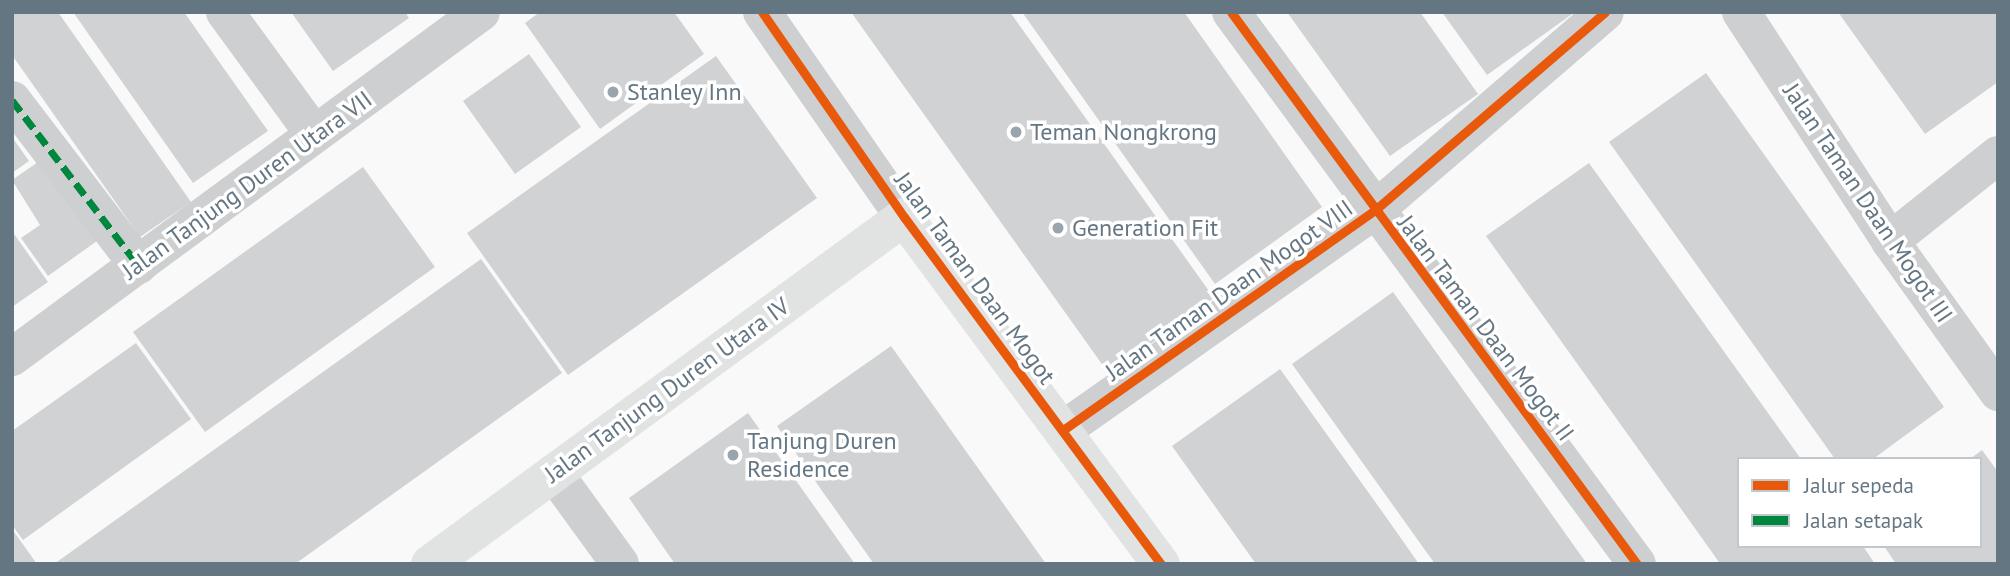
<!DOCTYPE html>
<style>
body{margin:0}
#map{position:relative;width:2010px;height:576px;overflow:hidden;background:#f9f9f9;font-family:"PT Sans",sans-serif}
div>[style]{position:absolute}
[style*='--x']{left:calc(var(--x)*1px);top:calc(var(--y)*1px);width:calc(var(--w)*1px);rotate:calc(var(--a)*1deg)}
.building>*{inset:0;background:#d0d2d3}
.street>*{height:38px;margin:-19px;padding:0 19px;transform-origin:19px;border-radius:19px;background:#cecfd0}
.secondary>*{height:38px;margin:-19px;padding:0 19px;transform-origin:19px;border-radius:19px;background:#e1e2e2}
.quiet>*{height:7px;margin-top:-3.5px;transform-origin:0;background:repeating-linear-gradient(90deg,#00873e 0 14px,transparent 0 21px)}
.cycleway>*{height:9px;margin:-4.5px;padding:0 4.5px;transform-origin:4.5px;border-radius:4.5px;background:#e8590c}
.dots>*{width:19px;height:19px;translate:-50% -50%;box-sizing:border-box;border:4px solid #fff;border-radius:50%}
span{translate:-50% -50%;white-space:nowrap;text-align:center;line-height:1.15;-webkit-text-stroke:7px #fff;paint-order:stroke}
.poi-label{font-size:24px;color:#657683}
.left{translate:0 -50%;text-align:left}
.street-label{font-size:24px;color:#657683}
.frame{position:absolute;inset:0;border:14px solid #657683;pointer-events:none}
.legend{position:absolute;left:1737px;top:457px;width:245px;height:91px;box-sizing:border-box;background:#fff;border:2px solid #c1c8cd;margin:0;padding:9px 12px;list-style:none;font-size:21px;color:#657683}
.legend li{display:flex;align-items:center;gap:14px;height:35px}
.legend b{width:35px;border:2px solid #c1c8cd}
</style>
<div id="map">
<div class="building">
<div style="clip-path:polygon(12px 12px,58px 12px,191px 202px,140px 237px,12px 55px)"></div>
<div style="clip-path:polygon(73px 12px,184px 12px,268px 131px,193px 183px)"></div>
<div style="clip-path:polygon(291px 12px,405px 12px,409px 18px,333px 71px)"></div>
<div style="clip-path:polygon(540px 12px,674px 12px,704px 54px,600px 129px,525px 23px)"></div>
<div style="clip-path:polygon(851px 12px,1010px 12px,1214px 298px,1109px 374px)"></div>
<div style="clip-path:polygon(1022px 12px,1184px 12px,1322px 207px,1215px 284px)"></div>
<div style="clip-path:polygon(1287px 12px,1420px 12px,1478px 94px,1390px 156px)"></div>
<div style="clip-path:polygon(1442px 12px,1575px 12px,1487px 75px)"></div>
<div style="clip-path:polygon(1838px 12px,1998px 12px,1998px 82px,1925px 134px)"></div>
<div style="clip-path:polygon(529px 54px,581px 127px,515px 174px,463px 101px)"></div>
<div style="clip-path:polygon(716px 56px,817px 198px,568px 375px,467px 233px)"></div>
<div style="clip-path:polygon(1706px 73px,1944px 407px,1873px 459px,1835px 459px,1609px 142px)"></div>
<div style="clip-path:polygon(12px 137px,29px 161px,12px 173px)"></div>
<div style="clip-path:polygon(51px 153px,108px 233px,48px 276px,21px 238px,40px 225px,12px 180px)"></div>
<div style="clip-path:polygon(1589px 163px,1801px 459px,1739px 459px,1739px 546px,1863px 546px,1875px 564px,1720px 564px,1714px 555px,1486px 236px)"></div>
<div style="clip-path:polygon(363px 167px,435px 267px,205px 432px,133px 332px)"></div>
<div style="clip-path:polygon(12px 231px,48px 282px,12px 307px)"></div>
<div style="clip-path:polygon(481px 259px,562px 373px,295px 564px,54px 564px)"></div>
<div style="clip-path:polygon(1393px 292px,1489px 426px,1587px 564px,1435px 564px,1292px 364px)"></div>
<div style="clip-path:polygon(136px 343px,191px 419px,23px 540px,12px 525px,12px 431px)"></div>
<div style="clip-path:polygon(891px 346px,1000px 499px,1046px 564px,874px 564px,820px 488px,777px 426px)"></div>
<div style="clip-path:polygon(1280px 369px,1381px 510px,1419px 564px,1256px 564px,1172px 446px)"></div>
<div style="clip-path:polygon(748px 413px,824px 520px,855px 564px,675px 564px,629px 498px)"></div>
<div style="clip-path:polygon(1982px 450px,1998px 472px,1998px 564px,1896px 564px,1884px 546px,1980px 546px,1980px 459px,1970px 459px)"></div>
<div style="clip-path:polygon(12px 529px,37px 564px,12px 564px)"></div>
</div>
<div class="street">
<div style="--x:225;--y:12;--w:151;--a:53.9"></div>
<div style="--x:762;--y:12;--w:249;--a:55.3"></div>
<div style="--x:1231;--y:12;--w:685;--a:53.67"></div>
<div style="--x:1741;--y:12;--w:273;--a:56.9"></div>
<div style="--x:1890;--y:241;--w:186;--a:54.4"></div>
<div style="--x:12;--y:100;--w:208;--a:52.6"></div>
<div style="--x:1890;--y:241;--w:138;--a:-38.5"></div>
<div style="--x:12;--y:357;--w:582;--a:-36.34"></div>
<div style="--x:1063;--y:430;--w:382;--a:-35.2"></div>
<div style="--x:1375;--y:210;--w:303;--a:-40.7"></div>
<div style="--x:554;--y:473;--w:112;--a:54"></div>
</div>
<div class="secondary">
<div style="--x:430;--y:564;--w:587;--a:-36.21"></div>
<div style="--x:904;--y:217;--w:432;--a:53.5"></div>
</div>
<div class="quiet">
<div style="--x:12;--y:100;--w:208;--a:52.6"></div>
</div>
<div class="cycleway">
<div style="--x:762;--y:12;--w:249;--a:55.3"></div>
<div style="--x:904;--y:217;--w:432;--a:53.5"></div>
<div style="--x:1231;--y:12;--w:685;--a:53.67"></div>
<div style="--x:1063;--y:430;--w:382;--a:-35.2"></div>
<div style="--x:1375;--y:210;--w:303;--a:-40.7"></div>
</div>
<div class="dots">
<div style="left:613px;top:92px;background:#99a4ac"></div>
<div style="left:1016px;top:132px;background:#99a4ac"></div>
<div style="left:1058px;top:228px;background:#99a4ac"></div>
<div style="left:733px;top:455px;background:#99a4ac"></div>
</div>
<div class="poi-label">
<span class="left" style="left:627px;top:92px">Stanley Inn</span>
<span class="left" style="left:1030px;top:132px">Teman Nongkrong</span>
<span class="left" style="left:1072px;top:228px">Generation Fit</span>
<span class="left" style="left:747px;top:455px">Tanjung Duren<br>Residence</span>
</div>
<div class="street-label">
<span style="left:247px;top:185px;rotate:-36deg">Jalan Tanjung Duren Utara VII</span>
<span style="left:1868px;top:203px;rotate:56deg">Jalan Taman Daan Mogot III</span>
<span style="left:975px;top:278px;rotate:54deg">Jalan Taman Daan Mogot</span>
<span style="left:1229px;top:290px;rotate:-35deg">Jalan Taman Daan Mogot VIII</span>
<span style="left:1486px;top:328px;rotate:53deg">Jalan Taman Daan Mogot II</span>
<span style="left:667px;top:390px;rotate:-36deg">Jalan Tanjung Duren Utara IV</span>
</div>
<div class="frame"></div>
<ul class="legend">
<li><b style="height:9px;background:#e8590c"></b>Jalur sepeda</li>
<li><b style="height:9px;background:#00873e"></b>Jalan setapak</li>
</ul>
</div>
